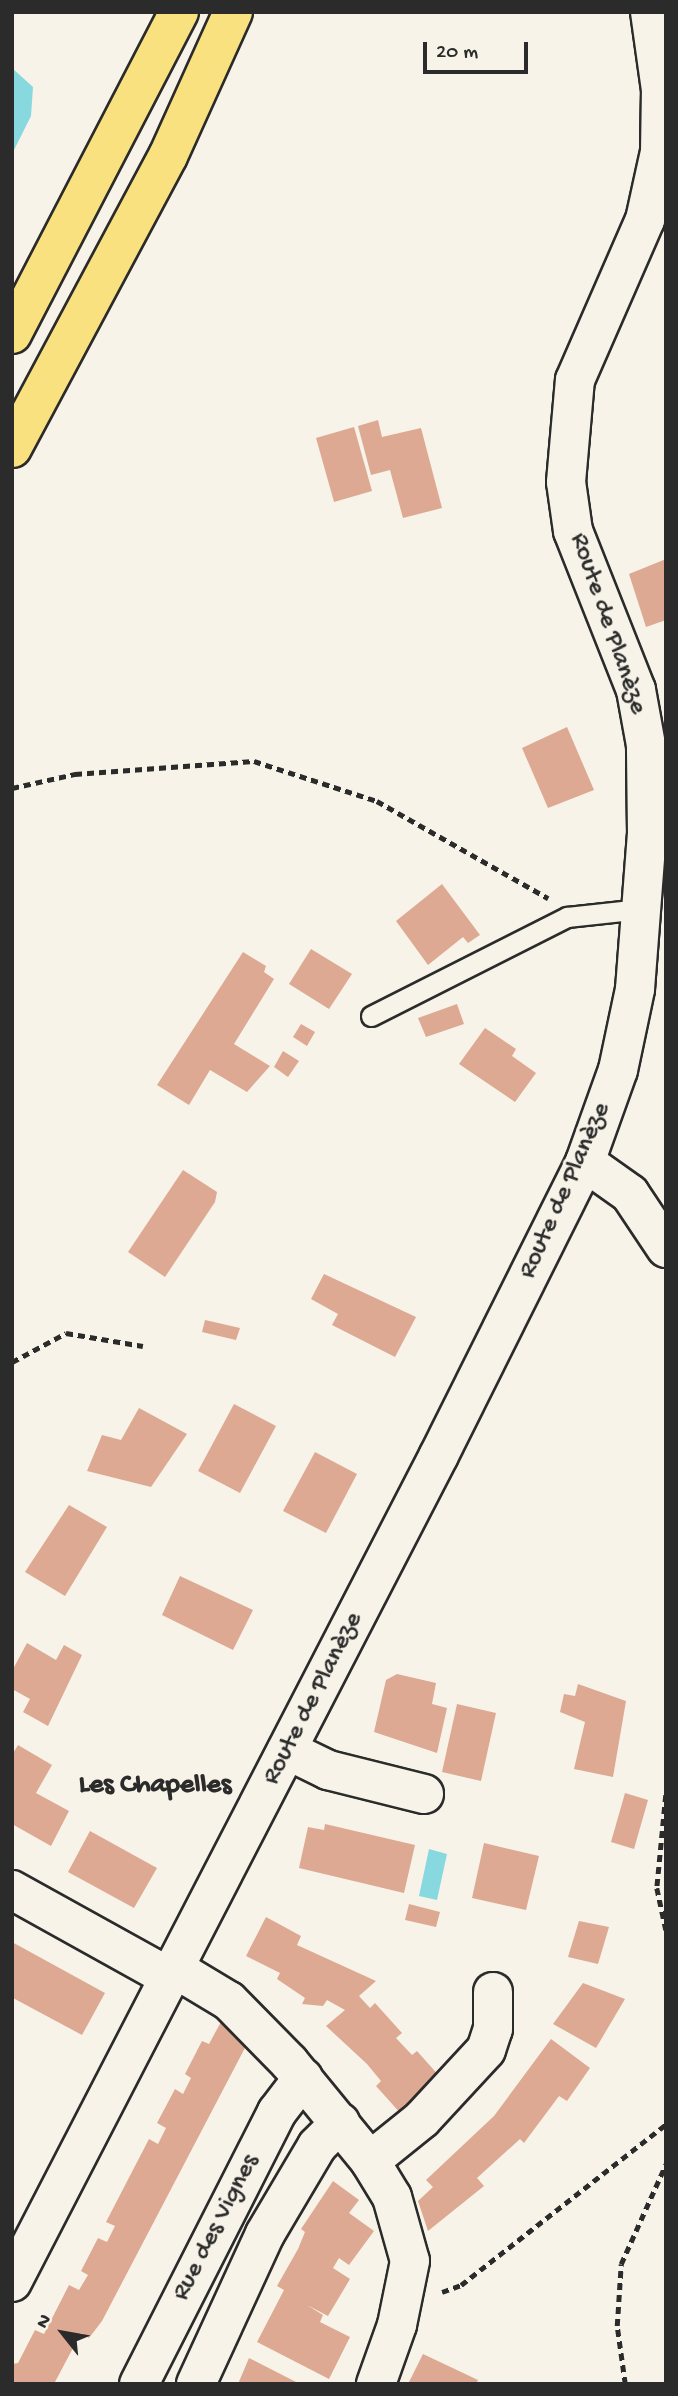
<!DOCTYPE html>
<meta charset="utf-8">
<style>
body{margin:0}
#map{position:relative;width:678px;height:2396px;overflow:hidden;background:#f7f3e8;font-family:"Gochi Hand",sans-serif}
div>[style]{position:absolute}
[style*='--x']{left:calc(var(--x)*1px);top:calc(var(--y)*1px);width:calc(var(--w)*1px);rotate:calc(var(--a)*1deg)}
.water>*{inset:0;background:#87d8df}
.building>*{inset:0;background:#dda992}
.path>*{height:4.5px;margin-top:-2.25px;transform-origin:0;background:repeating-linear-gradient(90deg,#2b2b2b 0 7px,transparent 0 12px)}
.roads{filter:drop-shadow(2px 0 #2b2b2b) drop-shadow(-2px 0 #2b2b2b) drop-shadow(0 2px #2b2b2b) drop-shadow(0 -2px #2b2b2b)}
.service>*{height:19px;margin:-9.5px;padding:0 9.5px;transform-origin:9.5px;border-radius:9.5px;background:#f7f3e8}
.minor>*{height:38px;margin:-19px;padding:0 19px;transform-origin:19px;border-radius:19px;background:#f7f3e8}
.motorway>*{height:38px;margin:-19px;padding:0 19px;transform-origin:19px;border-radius:19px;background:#fae180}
span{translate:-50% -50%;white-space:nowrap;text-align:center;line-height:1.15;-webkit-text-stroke:6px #f7f3e8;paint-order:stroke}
.street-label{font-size:26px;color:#2b2b2b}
.neighbourhood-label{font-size:28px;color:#2b2b2b;font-weight:700}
.frame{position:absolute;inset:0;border:14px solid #2b2b2b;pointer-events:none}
.north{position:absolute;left:28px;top:2298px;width:70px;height:70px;-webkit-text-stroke:5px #f7f3e8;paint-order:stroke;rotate:301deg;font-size:19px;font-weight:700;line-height:28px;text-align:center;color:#2b2b2b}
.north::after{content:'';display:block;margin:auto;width:24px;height:32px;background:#2b2b2b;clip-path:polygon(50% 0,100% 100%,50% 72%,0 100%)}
.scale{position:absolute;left:423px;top:42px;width:105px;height:32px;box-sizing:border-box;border:4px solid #2b2b2b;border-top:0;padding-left:9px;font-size:21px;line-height:24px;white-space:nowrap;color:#2b2b2b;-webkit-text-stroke:5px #f7f3e8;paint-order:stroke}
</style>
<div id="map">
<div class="water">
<div style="clip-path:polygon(12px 68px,33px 87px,31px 116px,12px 154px)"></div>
<div style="clip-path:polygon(429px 1849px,447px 1854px,437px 1900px,419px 1896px)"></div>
</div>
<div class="building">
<div style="clip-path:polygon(378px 420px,382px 437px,421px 428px,442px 508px,403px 518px,390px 470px,371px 475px,358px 426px)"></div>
<div style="clip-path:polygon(354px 427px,372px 491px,334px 502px,316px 438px)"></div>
<div style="clip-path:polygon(666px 559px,666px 620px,646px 627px,629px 574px)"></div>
<div style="clip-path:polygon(567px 727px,594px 790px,548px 808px,522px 748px)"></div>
<div style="clip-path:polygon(442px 884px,480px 935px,468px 943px,463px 937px,428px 965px,396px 921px)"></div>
<div style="clip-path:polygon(311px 949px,352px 974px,329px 1009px,289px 984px)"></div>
<div style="clip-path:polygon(243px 952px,266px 966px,264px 972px,274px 979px,234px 1044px,270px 1066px,247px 1092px,210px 1070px,189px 1105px,157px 1085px)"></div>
<div style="clip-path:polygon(457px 1004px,464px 1024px,426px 1037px,418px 1018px)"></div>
<div style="clip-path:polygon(301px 1024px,315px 1032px,307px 1046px,293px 1037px)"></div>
<div style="clip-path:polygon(485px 1028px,516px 1049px,512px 1056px,536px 1073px,515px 1102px,459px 1064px)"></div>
<div style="clip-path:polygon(283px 1051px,299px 1061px,288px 1077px,274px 1067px)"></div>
<div style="clip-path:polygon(183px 1170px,217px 1192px,215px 1202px,165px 1277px,128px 1252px)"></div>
<div style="clip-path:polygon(324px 1274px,416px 1317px,395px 1357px,332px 1325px,338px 1314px,311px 1299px)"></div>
<div style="clip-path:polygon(205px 1320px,240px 1328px,236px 1340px,202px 1332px)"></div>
<div style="clip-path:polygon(234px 1404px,276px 1426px,240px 1493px,198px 1471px)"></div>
<div style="clip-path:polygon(139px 1408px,187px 1434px,151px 1487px,87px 1471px,102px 1435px,121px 1440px)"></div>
<div style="clip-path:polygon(315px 1452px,357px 1474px,326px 1533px,283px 1511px)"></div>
<div style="clip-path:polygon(69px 1505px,107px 1527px,65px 1596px,25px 1572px)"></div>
<div style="clip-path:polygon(180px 1576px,253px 1610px,233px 1650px,162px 1615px)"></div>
<div style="clip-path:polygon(27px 1643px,56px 1660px,64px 1645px,82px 1655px,48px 1726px,23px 1712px,30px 1699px,12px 1689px,12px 1671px)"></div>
<div style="clip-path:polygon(397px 1674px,436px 1683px,432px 1704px,447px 1708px,437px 1753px,374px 1732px,386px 1680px)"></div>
<div style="clip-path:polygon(578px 1684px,626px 1701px,613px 1777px,574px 1769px,585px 1722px,560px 1712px,564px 1694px,575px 1696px)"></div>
<div style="clip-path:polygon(457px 1704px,496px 1713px,481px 1781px,442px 1772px)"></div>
<div style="clip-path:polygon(18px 1745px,52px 1765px,36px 1793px,69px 1811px,51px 1846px,12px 1824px,12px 1755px)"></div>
<div style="clip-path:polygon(625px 1793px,648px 1800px,634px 1849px,611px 1842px)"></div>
<div style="clip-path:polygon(325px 1824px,415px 1845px,404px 1893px,299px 1868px,308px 1827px,324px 1830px)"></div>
<div style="clip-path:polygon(90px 1831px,157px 1868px,134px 1908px,68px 1872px)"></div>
<div style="clip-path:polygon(484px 1843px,539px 1856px,526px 1910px,472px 1898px)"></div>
<div style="clip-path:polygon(409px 1904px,440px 1912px,436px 1927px,405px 1920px)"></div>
<div style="clip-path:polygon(266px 1917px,301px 1936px,297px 1945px,376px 1981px,359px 1996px,370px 2008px,375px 2003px,402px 2033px,396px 2038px,412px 2055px,417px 2051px,441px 2078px,402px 2115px,376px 2086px,381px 2081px,367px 2064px,326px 2026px,345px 2010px,327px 2000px,323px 2006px,302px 2004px,305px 1998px,277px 1979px,280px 1973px,246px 1956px)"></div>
<div style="clip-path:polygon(579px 1921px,609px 1927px,598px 1964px,568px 1957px)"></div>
<div style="clip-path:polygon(12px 1942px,105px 1993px,82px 2035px,13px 1998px)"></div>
<div style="clip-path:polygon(583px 1983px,625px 1999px,596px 2048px,553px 2024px)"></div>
<div style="clip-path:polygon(222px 2020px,247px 2044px,102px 2321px,89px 2338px,81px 2333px,55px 2382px,12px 2384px,12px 2364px,18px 2363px,35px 2330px,44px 2334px,69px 2285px,79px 2290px,88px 2275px,81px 2271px,98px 2238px,107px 2242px,115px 2226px,106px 2222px,149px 2139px,158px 2144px,166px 2128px,157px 2123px,175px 2089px,183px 2094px,191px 2078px,185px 2074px,202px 2041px,209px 2044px)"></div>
<div style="clip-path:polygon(551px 2039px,590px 2068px,567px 2101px,559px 2096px,524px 2143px,520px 2139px,477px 2178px,484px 2186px,428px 2231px,418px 2201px,433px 2187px,426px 2180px,494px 2116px)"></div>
<div style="clip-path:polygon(333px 2181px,359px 2200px,349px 2213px,374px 2231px,349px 2265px,339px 2258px,333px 2268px,350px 2279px,328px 2316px,307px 2305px,323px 2315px,320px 2322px,350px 2337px,329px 2379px,257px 2342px,284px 2290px,277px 2286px,298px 2249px,305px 2232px,301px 2229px)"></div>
<div style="clip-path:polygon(423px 2354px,478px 2380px,476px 2384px,408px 2384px)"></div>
<div style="clip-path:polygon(249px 2358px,300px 2384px,238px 2384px)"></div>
</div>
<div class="path">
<div style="--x:12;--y:788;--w:65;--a:-12.5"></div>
<div style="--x:75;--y:774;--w:179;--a:-4.2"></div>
<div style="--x:254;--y:761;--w:129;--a:18"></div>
<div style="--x:377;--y:801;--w:197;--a:29.6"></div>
<div style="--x:12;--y:1362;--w:61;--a:-28.2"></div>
<div style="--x:66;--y:1333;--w:78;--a:9.6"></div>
<div style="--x:666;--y:1795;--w:93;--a:95.5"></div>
<div style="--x:657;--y:1888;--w:43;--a:77.9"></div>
<div style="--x:442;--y:2292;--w:20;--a:-20"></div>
<div style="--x:461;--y:2285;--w:261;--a:-38.1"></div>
<div style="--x:625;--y:2384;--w:59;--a:-97.9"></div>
<div style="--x:617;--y:2326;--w:62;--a:-86.3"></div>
<div style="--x:621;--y:2264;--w:110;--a:-65.8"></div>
</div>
<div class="roads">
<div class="service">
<div style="--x:371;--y:1016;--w:220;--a:-26.8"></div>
<div style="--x:567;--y:917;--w:74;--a:-6.2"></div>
</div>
<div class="minor">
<div style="--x:585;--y:1162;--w:55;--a:35.4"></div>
<div style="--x:630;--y:1194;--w:65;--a:56.3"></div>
<div style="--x:287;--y:1750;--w:46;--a:26"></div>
<div style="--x:328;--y:1770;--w:99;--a:14"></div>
<div style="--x:12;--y:1890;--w:179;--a:29"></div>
<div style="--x:174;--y:1968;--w:64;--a:31"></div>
<div style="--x:229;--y:2001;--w:86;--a:45.5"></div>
<div style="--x:289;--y:2062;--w:128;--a:50.7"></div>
<div style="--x:370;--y:2161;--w:42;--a:58.6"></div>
<div style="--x:392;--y:2197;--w:66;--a:74.3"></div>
<div style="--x:410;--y:2261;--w:65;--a:101.5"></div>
<div style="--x:397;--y:2325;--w:63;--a:109.6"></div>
<div style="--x:370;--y:2161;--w:67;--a:-38.9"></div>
<div style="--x:422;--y:2119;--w:94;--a:-47.2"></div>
<div style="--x:486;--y:2050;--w:22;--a:-72"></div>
<div style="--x:493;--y:2029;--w:37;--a:-90"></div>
<div style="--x:12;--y:2282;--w:931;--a:-62.69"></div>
<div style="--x:439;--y:1455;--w:327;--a:-63.5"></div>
<div style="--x:585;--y:1162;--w:98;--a:-70.3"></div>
<div style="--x:618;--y:1070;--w:83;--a:-78.1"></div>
<div style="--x:635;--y:989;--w:156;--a:-85.6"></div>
<div style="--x:647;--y:833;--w:88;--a:-90.7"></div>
<div style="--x:646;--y:745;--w:56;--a:-100.3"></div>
<div style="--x:636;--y:690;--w:171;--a:-111.6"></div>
<div style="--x:573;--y:531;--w:49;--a:-98.1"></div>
<div style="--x:566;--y:482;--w:102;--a:-85"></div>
<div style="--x:575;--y:380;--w:175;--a:-66.4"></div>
<div style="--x:645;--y:220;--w:70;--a:-77.6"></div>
<div style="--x:660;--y:152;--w:62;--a:-89.1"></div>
<div style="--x:661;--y:90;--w:79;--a:-98"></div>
<div style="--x:139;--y:2384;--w:305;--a:-63.1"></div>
<div style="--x:277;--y:2112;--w:43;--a:-52.6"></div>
<div style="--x:196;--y:2384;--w:165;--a:-65.3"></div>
<div style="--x:265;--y:2234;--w:102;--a:-59.4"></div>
<div style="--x:317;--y:2146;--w:33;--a:-45"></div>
</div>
<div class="motorway">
<div style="--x:12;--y:334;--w:363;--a:-62.6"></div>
<div style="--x:12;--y:448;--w:331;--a:-61.9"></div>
<div style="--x:168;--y:156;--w:158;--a:-65.7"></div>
</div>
</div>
<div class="street-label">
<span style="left:607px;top:624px;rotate:71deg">Route de Planèze</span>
<span style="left:566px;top:1191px;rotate:-66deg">Route de Planèze</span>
<span style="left:314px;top:1699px;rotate:-63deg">Route de Planèze</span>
<span style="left:217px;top:2228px;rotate:-63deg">Rue des Vignes</span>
</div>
<div class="neighbourhood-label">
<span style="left:155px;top:1786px">Les Chapelles</span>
</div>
<div class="frame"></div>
<div class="north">N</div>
<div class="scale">20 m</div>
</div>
